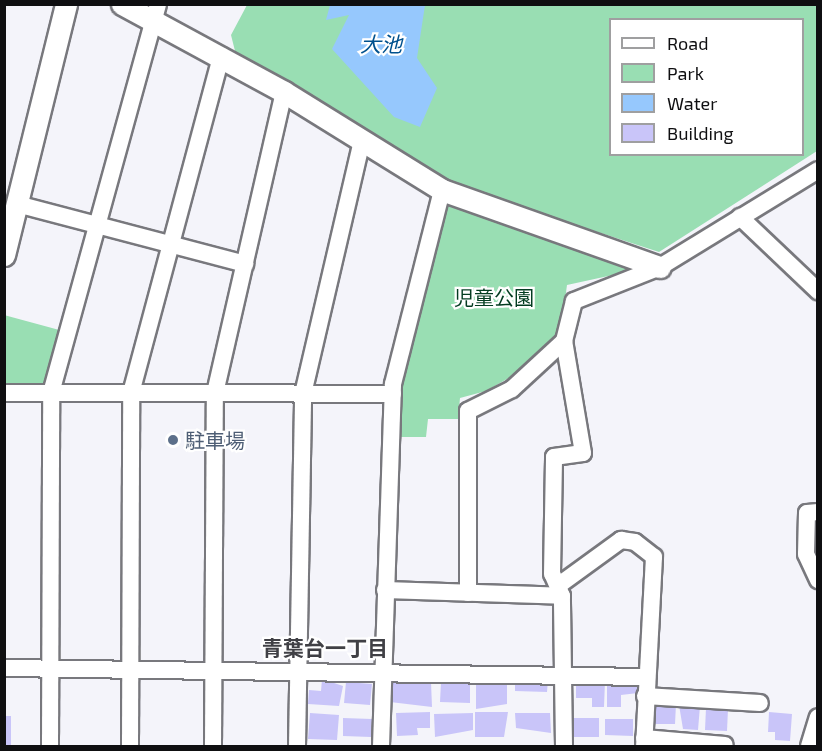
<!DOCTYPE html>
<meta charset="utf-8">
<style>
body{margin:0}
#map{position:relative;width:822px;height:751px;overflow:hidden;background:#f4f4fa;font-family:"Exo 2","Noto Sans JP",sans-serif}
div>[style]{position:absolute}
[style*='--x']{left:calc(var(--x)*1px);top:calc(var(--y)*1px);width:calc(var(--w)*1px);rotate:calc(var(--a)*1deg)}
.green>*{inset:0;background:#99deb3}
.water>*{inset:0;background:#96c8fd}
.building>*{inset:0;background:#c9c5f9}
.roads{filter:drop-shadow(2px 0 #78787d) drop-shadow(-2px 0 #78787d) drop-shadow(0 2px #78787d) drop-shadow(0 -2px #78787d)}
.minor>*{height:16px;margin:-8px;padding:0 8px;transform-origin:8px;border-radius:8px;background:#fff}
.tertiary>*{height:21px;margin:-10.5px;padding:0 10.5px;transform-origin:10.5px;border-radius:10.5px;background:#fff}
.dots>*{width:16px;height:16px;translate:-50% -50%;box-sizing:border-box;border:3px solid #fff;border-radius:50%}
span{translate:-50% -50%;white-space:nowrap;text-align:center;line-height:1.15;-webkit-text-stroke:4.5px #fff;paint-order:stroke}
.park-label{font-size:20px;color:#033c21}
.service-label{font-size:20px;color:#4e5e75}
.left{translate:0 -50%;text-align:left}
.water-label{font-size:21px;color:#00518e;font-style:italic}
.neighbourhood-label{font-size:21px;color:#404045;font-weight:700}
.frame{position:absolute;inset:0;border:6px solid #0f0f11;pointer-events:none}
.legend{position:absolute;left:609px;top:18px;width:195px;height:138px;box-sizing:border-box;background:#fff;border:2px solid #9f9fa0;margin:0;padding:8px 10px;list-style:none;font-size:18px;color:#0f0f11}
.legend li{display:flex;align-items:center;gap:12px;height:30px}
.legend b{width:30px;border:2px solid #9f9fa0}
</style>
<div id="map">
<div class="green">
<div style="clip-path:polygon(evenodd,247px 5px,817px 5px,817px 151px,659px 252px,450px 184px,236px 55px,231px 35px,247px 5px,610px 20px,802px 20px,802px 154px,610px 154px,610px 20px)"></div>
<div style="clip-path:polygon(447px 197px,637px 264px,622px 273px,567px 285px,560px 337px,528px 367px,486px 391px,460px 398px,458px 419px,428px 419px,426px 437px,400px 437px,398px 388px)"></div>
<div style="clip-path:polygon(4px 315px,63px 331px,44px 384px,5px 387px)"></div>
</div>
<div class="water">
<div style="clip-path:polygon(330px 5px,425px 5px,417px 58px,437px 88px,420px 127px,394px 117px,332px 49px,349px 15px,326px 20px)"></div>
</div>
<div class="building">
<div style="clip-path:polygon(322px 679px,343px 686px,339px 706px,308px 704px,309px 690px,321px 691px)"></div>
<div style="clip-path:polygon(515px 679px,548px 680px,547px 692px,515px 691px)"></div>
<div style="clip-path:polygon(390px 681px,431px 682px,432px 707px,390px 702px)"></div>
<div style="clip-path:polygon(576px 681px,605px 681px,604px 707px,592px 707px,592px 698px,576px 698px)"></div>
<div style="clip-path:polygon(607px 681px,638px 681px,638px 693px,621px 695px,621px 707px,607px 707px)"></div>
<div style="clip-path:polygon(346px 682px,372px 684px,370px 705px,344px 703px)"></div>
<div style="clip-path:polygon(441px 682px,470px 682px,470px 703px,440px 702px)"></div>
<div style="clip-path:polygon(476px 682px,507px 682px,507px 704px,476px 709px)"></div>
<div style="clip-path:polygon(652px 703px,676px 704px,675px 724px,652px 724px)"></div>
<div style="clip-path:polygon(679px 705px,700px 706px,698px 730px,683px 729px)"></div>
<div style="clip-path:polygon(706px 708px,728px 709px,727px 731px,705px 730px)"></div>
<div style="clip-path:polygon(430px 712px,430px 728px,417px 728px,418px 735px,397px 736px,396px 713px)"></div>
<div style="clip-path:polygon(475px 712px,508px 712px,504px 737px,475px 737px)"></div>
<div style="clip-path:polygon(769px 712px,792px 714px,790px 741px,775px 740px,775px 732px,768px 732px)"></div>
<div style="clip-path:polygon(310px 713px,339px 715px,337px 740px,308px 739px)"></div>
<div style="clip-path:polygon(473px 713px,473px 730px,435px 737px,434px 714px)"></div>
<div style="clip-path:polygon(515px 713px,550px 713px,551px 733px,516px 728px)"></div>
<div style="clip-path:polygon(4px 716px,11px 716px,11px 746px,4px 746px)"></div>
<div style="clip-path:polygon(343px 718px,372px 719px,371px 737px,343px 736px)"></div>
<div style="clip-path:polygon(573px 718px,599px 718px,599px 737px,573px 737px)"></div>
<div style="clip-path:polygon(605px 719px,633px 719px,633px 736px,605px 735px)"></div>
</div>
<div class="roads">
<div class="minor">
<div style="--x:17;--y:204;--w:236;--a:14.7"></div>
<div style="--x:740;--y:217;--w:108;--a:43.5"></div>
<div style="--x:4;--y:393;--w:389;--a:0.1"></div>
<div style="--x:818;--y:512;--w:11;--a:175"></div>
<div style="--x:807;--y:513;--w:41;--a:91.4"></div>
<div style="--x:806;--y:554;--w:29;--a:65"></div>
<div style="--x:559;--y:585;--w:77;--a:-36"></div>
<div style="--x:621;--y:540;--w:14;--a:8"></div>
<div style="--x:635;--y:542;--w:24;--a:38"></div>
<div style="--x:654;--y:557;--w:189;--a:93"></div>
<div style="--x:385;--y:590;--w:177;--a:1.9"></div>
<div style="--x:468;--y:593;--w:182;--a:-90"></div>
<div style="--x:468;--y:411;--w:49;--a:-26.6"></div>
<div style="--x:512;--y:389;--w:71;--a:-42.7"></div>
<div style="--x:4;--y:668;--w:641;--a:0.8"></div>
<div style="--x:645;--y:696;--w:115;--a:3.5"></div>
<div style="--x:644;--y:738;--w:81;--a:4.9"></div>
<div style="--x:50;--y:746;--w:353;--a:-89.8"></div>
<div style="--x:51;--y:393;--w:403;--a:-74.6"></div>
<div style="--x:130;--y:746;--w:353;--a:-89.8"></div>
<div style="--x:131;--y:393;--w:349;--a:-75"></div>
<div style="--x:213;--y:746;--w:353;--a:-89.7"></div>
<div style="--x:215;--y:393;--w:309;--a:-77.1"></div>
<div style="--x:297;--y:746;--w:352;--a:-89"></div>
<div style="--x:303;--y:394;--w:261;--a:-76.9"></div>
<div style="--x:381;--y:746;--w:362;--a:-88.1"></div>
<div style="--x:393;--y:384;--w:200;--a:-75.8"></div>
<div style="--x:564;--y:746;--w:150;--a:-90.8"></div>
<div style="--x:562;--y:596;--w:24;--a:-114"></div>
<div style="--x:552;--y:574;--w:117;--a:-89"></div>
<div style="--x:554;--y:457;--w:29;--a:-8"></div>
<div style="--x:583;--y:453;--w:114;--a:-99.6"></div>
<div style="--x:564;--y:341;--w:41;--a:-76"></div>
<div style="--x:574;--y:301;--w:92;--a:-21.6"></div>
<div style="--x:660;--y:267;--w:185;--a:-31.5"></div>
<div style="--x:809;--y:746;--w:30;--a:-73"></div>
</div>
<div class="tertiary">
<div style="--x:122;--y:4;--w:184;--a:28.5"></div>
<div style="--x:284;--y:92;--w:186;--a:31.8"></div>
<div style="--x:442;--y:190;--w:231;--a:19.5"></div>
<div style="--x:4;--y:255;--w:259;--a:-76.1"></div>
</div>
</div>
<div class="dots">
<div style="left:173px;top:440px;background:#5c6f8a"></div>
</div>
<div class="park-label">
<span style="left:494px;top:297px">児童公園</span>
</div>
<div class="service-label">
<span class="left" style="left:185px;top:440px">駐車場</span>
</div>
<div class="water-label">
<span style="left:381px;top:44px">大池</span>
</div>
<div class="neighbourhood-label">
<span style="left:325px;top:648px">青葉台一丁目</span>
</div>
<div class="frame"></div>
<ul class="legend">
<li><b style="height:8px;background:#fff"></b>Road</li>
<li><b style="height:16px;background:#99deb3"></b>Park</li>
<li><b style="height:16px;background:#96c8fd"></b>Water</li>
<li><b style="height:16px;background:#c9c5f9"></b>Building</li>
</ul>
</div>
